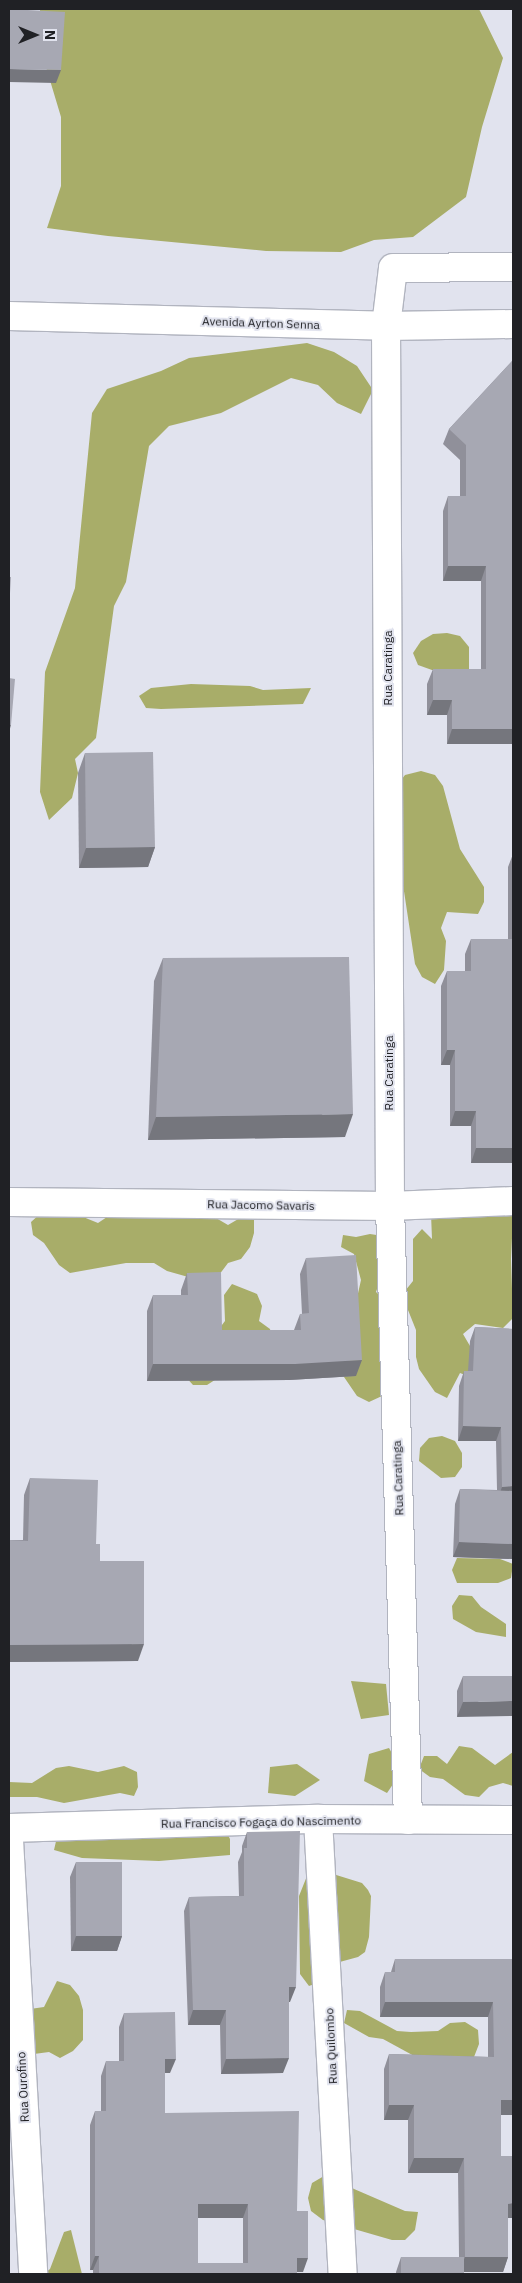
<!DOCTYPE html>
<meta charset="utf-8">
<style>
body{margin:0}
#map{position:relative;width:522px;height:2283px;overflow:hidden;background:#e1e3ee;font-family:"IBM Plex Sans",sans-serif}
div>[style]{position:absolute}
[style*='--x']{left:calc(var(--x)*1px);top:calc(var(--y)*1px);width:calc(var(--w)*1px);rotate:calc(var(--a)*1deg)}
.forest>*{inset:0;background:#a8ad69}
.roads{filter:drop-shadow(1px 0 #b1b4bf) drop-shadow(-1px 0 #b1b4bf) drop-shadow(0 1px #b1b4bf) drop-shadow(0 -1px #b1b4bf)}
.minor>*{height:28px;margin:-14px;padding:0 14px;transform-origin:14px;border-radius:14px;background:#fff}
.wall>*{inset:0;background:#90909a}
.shaded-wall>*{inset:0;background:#75767d}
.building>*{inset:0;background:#a7a8b3}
span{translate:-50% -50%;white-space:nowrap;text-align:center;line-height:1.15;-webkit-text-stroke:4px #e1e3ee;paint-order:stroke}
.street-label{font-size:12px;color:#202125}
.frame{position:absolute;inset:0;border:10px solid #202125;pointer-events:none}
.north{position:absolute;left:10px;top:10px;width:50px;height:50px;-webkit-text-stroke:4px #e1e3ee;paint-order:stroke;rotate:90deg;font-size:14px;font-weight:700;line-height:20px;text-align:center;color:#202125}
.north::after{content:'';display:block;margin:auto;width:18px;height:22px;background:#202125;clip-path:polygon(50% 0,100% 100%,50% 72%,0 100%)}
</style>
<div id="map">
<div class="forest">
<div style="clip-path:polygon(40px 9px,479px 9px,503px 58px,482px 127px,466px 197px,413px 237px,374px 240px,341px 252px,266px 251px,108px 236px,47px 228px,61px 186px,61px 117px,40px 47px)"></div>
<div style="clip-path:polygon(307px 343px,334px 352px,357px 366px,373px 390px,361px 414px,337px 403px,318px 385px,291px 378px,221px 413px,169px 426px,149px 446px,126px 582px,114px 606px,96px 738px,75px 759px,78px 773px,72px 798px,49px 820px,40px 792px,45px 672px,75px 588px,92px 413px,107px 389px,161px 371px,189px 358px)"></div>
<div style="clip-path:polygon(447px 633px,460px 636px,469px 647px,469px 675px,432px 670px,418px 665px,413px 653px,421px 641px,433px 634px)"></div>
<div style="clip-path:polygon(191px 684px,250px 686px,263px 690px,311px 688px,303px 704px,161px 709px,146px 708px,139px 696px,151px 688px)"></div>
<div style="clip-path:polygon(421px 771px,435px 775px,443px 786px,460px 849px,484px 887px,484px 902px,478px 914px,447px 912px,441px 928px,446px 941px,444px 970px,435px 984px,422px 977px,415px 964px,402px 878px,395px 788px,405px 775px)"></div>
<div style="clip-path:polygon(51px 1204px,98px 1223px,110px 1215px,209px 1207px,216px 1218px,228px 1225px,240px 1218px,254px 1220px,254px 1233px,250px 1247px,241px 1259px,228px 1263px,219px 1275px,206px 1282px,167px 1271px,154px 1263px,126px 1263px,70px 1273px,59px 1265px,44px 1243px,33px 1235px,31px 1222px)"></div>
<div style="clip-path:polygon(506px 1212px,513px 1217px,511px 1259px,513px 1318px,503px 1328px,475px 1324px,463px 1334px,470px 1346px,473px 1378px,460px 1373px,447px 1398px,435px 1392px,419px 1369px,416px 1357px,416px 1330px,406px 1305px,405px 1291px,413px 1281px,413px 1239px,422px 1229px,432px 1239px,431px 1214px)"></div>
<div style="clip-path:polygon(370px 1234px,383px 1236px,386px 1263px,376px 1292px,386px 1301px,380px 1328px,384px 1341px,382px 1396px,369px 1402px,357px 1396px,344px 1377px,342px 1365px,361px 1280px,354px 1254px,341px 1247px,343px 1235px,356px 1237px)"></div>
<div style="clip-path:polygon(232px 1284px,257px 1294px,262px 1306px,259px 1321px,270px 1329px,273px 1343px,207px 1385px,193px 1385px,184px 1375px,225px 1321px,224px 1295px)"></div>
<div style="clip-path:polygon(442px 1436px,455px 1441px,462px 1453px,462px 1467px,455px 1477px,441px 1478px,419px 1461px,420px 1448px,429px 1438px)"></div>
<div style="clip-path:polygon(457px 1558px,500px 1559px,513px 1564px,511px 1578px,498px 1583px,457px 1583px,452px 1570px)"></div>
<div style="clip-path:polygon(459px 1595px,472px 1596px,481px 1607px,506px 1624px,506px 1637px,476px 1632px,453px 1619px,452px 1606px)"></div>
<div style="clip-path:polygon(351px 1681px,386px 1684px,389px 1715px,361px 1719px)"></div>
<div style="clip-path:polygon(459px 1746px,472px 1748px,495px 1765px,513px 1752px,513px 1786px,503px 1783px,489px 1787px,479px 1797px,465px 1795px,443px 1779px,430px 1777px,419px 1769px,424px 1756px,437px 1756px,447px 1764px)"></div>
<div style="clip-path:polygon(389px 1748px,402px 1771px,387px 1793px,364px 1781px,369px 1754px)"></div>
<div style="clip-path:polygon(297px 1764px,320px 1780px,295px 1796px,268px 1793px,270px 1767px)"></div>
<div style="clip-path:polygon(69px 1766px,98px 1772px,124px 1766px,137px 1772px,138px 1787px,134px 1796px,120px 1793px,64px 1803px,37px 1797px,9px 1797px,9px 1782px,32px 1783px,56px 1768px)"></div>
<div style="clip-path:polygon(138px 1833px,161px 1837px,227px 1833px,230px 1839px,230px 1855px,159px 1861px,82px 1858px,54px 1850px,57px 1837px)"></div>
<div style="clip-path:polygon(333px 1874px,362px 1883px,368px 1890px,371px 1896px,369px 1937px,365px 1952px,358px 1957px,336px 1963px,317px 1983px,309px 1986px,300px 1974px,299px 1896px,307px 1876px)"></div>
<div style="clip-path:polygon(57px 1981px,70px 1985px,79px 1996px,83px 2010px,83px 2040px,73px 2051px,60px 2058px,49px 2052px,34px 2054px,21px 2095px,9px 2101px,9px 2012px,44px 2007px)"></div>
<div style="clip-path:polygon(347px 2010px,360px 2011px,397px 2031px,411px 2032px,438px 2031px,450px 2023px,465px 2022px,478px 2030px,479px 2044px,474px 2057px,416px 2057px,383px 2039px,369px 2037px,344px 2023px)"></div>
<div style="clip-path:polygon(324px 2176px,405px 2211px,418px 2212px,415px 2230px,405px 2240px,392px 2240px,323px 2220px,311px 2211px,308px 2198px,312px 2183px)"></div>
<div style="clip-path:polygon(71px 2230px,82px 2274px,44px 2274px,50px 2269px,64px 2232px)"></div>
</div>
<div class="roads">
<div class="minor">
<div style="--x:9;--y:316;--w:377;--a:1.5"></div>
<div style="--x:386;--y:326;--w:127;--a:-0.9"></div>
<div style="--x:9;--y:1202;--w:381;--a:0.6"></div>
<div style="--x:390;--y:1206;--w:123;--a:-2.3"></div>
<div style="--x:318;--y:1819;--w:456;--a:86.9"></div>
<div style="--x:408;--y:1820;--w:614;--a:-91.68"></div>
<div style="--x:390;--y:1206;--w:880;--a:-90.26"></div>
<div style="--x:386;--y:326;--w:58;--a:-83.1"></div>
<div style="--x:393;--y:268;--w:120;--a:-0.5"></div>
<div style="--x:9;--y:1828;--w:309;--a:-1.7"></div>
<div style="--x:318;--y:1819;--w:195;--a:0.3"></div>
<div style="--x:9;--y:1840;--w:435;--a:86.8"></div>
</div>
</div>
<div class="wall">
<div style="clip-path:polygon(513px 360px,513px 744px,447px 744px,447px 715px,427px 715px,427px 684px,433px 669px,481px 669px,481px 581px,443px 581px,443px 511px,448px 496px,460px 496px,460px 460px,443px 444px,449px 429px)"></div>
<div style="clip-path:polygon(85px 753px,155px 847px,148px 867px,79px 868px,78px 773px)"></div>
<div style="clip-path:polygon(513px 854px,513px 1163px,471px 1163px,471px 1126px,450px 1126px,450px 1065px,441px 1065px,441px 986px,447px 971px,465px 971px,465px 954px,471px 939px,508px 939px,508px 867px)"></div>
<div style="clip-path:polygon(163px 958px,345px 1137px,148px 1140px,154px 981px)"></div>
<div style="clip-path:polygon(306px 1258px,356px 1376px,289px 1380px,147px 1381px,147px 1311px,153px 1295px,181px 1295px,181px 1290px,187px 1273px,222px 1330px,294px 1330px,300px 1314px,302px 1314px,300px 1274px)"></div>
<div style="clip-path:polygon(475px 1327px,513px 1329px,513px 1554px,512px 1559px,453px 1557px,455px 1504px,460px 1489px,497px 1490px,496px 1441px,458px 1441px,459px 1386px,464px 1371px,468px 1371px,470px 1341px)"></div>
<div style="clip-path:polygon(30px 1478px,96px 1544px,100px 1561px,138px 1661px,9px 1662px,9px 1540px,23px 1540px,24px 1495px)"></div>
<div style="clip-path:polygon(463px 1676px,513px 1676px,457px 1717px,457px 1691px)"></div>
<div style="clip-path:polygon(247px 1832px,290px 2002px,289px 2002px,283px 2073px,221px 2074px,220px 2025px,188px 2025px,184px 1911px,189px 1897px,239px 1896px,238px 1862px,242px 1852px,242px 1846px)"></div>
<div style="clip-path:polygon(76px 1862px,122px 1936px,117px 1951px,71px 1951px,70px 1877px)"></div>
<div style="clip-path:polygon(395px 1959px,513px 1959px,513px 2115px,501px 2115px,501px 2156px,513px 2156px,513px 2218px,508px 2218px,508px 2257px,503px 2272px,464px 2272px,464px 2274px,396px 2274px,396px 2272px,401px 2257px,459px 2257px,458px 2173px,408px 2173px,408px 2120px,384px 2120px,384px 2069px,389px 2054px,488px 2057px,488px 2017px,380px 2017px,380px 1987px,385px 1972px,391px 1972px)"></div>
<div style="clip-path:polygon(evenodd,124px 2013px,170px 2073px,165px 2073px,165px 2113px,297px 2211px,303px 2272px,297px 2272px,297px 2274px,93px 2274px,93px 2270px,90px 2270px,90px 2125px,95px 2111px,101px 2111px,101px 2076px,106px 2061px,119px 2061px,119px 2027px,124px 2013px,198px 2218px,243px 2218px,243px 2263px,198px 2263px,198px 2218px)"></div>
</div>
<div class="shaded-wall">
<div style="clip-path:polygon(9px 69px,61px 70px,56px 83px,9px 82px)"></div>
<div style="clip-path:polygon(448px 566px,486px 566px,481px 581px,443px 581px)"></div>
<div style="clip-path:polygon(433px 700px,452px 700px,447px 715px,427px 715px)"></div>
<div style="clip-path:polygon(9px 725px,11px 725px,9px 732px)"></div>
<div style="clip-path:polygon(452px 729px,513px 729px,513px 744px,447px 744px)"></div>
<div style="clip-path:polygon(155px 847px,148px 867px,79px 868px,86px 848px)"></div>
<div style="clip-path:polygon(447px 1050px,455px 1050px,450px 1065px,441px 1065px)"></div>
<div style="clip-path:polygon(455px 1111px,476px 1111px,471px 1126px,450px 1126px)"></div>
<div style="clip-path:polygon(353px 1114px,345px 1137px,148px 1140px,156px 1117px)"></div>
<div style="clip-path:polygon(476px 1148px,513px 1148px,513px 1163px,471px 1163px)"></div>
<div style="clip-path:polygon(362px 1360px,356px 1376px,289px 1380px,147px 1381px,153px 1364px)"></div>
<div style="clip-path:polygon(463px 1426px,501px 1427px,496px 1441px,458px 1441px)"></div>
<div style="clip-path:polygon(513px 1486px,513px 1501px,497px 1501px,502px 1487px)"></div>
<div style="clip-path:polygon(459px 1542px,513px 1544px,513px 1554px,512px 1559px,453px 1557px)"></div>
<div style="clip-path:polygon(144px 1644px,138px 1661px,9px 1662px,9px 1645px)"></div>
<div style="clip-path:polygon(513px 1701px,513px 1716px,457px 1717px,463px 1702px)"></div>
<div style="clip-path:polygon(76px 1936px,122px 1936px,117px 1951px,71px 1951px)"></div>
<div style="clip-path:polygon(289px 1987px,296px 1987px,290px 2002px,283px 2002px)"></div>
<div style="clip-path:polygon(385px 2002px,493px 2002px,488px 2017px,380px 2017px)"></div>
<div style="clip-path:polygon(193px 2010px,226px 2010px,220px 2025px,188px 2025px)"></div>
<div style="clip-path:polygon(289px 2058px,283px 2073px,221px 2074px,226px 2059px)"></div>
<div style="clip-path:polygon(165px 2059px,176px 2059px,170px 2073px,159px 2073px)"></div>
<div style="clip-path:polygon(501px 2100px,513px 2100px,513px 2115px,496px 2115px)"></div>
<div style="clip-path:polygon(389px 2105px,414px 2105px,408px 2120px,384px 2120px)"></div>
<div style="clip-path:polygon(414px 2158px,464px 2158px,458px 2173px,408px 2173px)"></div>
<div style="clip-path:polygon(513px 2203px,513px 2218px,502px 2218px,508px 2204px)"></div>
<div style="clip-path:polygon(198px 2204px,248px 2204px,243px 2218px,193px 2218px)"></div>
<div style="clip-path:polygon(95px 2256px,99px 2256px,93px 2270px,90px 2270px)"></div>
<div style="clip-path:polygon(465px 2257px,508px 2257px,503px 2272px,459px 2272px)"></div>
<div style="clip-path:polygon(297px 2258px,308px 2258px,303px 2272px,291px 2272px)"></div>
</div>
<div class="building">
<div style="clip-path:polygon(9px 9px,65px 12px,61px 70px,9px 69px)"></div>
<div style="clip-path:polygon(513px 360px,513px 729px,452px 729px,452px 700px,433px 700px,433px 669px,486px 669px,486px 566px,448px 566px,448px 496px,466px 496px,466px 445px,449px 429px)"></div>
<div style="clip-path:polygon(9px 577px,11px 577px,9px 609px)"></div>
<div style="clip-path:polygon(9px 678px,15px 679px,11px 725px,9px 725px)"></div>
<div style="clip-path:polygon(153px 752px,155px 847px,86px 848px,85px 753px)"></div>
<div style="clip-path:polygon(471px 939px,513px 939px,513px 1148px,476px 1148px,476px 1111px,455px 1111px,455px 1050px,447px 1050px,447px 971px,471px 971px)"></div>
<div style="clip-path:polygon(349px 957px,353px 1114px,156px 1117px,163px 958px)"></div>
<div style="clip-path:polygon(356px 1255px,362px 1360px,295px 1364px,153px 1364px,153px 1295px,188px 1295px,187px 1273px,221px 1272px,222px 1330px,301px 1330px,300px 1314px,309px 1313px,306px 1258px)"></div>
<div style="clip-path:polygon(475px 1327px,513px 1329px,513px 1486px,502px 1487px,501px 1427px,463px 1426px,464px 1371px,473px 1371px)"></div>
<div style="clip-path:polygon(30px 1478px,98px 1480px,96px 1544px,100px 1544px,100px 1561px,144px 1561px,144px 1644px,9px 1645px,9px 1540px,28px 1541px)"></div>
<div style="clip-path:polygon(460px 1489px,513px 1491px,513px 1544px,459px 1542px)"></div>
<div style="clip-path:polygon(463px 1676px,513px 1676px,513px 1701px,463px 1702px)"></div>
<div style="clip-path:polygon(300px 1831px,296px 1987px,289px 1987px,289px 2058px,226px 2059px,226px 2010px,193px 2010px,189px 1897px,244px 1896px,244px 1848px,247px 1848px,247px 1832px)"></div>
<div style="clip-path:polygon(76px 1862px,122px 1862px,122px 1936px,76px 1936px)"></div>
<div style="clip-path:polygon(395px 1959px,513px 1959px,513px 2100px,501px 2100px,501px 2156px,513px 2156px,513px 2203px,508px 2204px,508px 2257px,465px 2257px,464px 2158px,414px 2158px,414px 2105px,389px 2105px,389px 2054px,494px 2057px,493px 2002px,385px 2002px,385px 1972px,395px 1972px)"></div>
<div style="clip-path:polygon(evenodd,175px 2012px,176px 2059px,165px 2059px,165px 2113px,299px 2111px,297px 2211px,308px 2211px,308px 2258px,297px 2258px,297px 2274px,99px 2274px,99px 2256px,95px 2256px,95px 2111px,106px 2111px,106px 2061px,124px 2061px,124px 2013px,175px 2012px,198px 2204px,248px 2204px,248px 2263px,198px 2263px,198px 2204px)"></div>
<div style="clip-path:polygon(401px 2257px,464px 2257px,464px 2274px,401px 2274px)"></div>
</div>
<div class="street-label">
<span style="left:261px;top:323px;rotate:2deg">Avenida Ayrton Senna</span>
<span style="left:388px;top:668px;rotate:-90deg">Rua Caratinga</span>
<span style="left:389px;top:1073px;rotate:-90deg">Rua Caratinga</span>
<span style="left:261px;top:1205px;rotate:1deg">Rua Jacomo Savaris</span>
<span style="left:398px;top:1478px;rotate:-92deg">Rua Caratinga</span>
<span style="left:261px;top:1822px;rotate:-1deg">Rua Francisco Fogaça do Nascimento</span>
<span style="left:331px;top:2046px;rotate:-93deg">Rua Quilombo</span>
<span style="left:23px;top:2087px;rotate:-93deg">Rua Ourofino</span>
</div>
<div class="frame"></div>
<div class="north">N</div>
</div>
